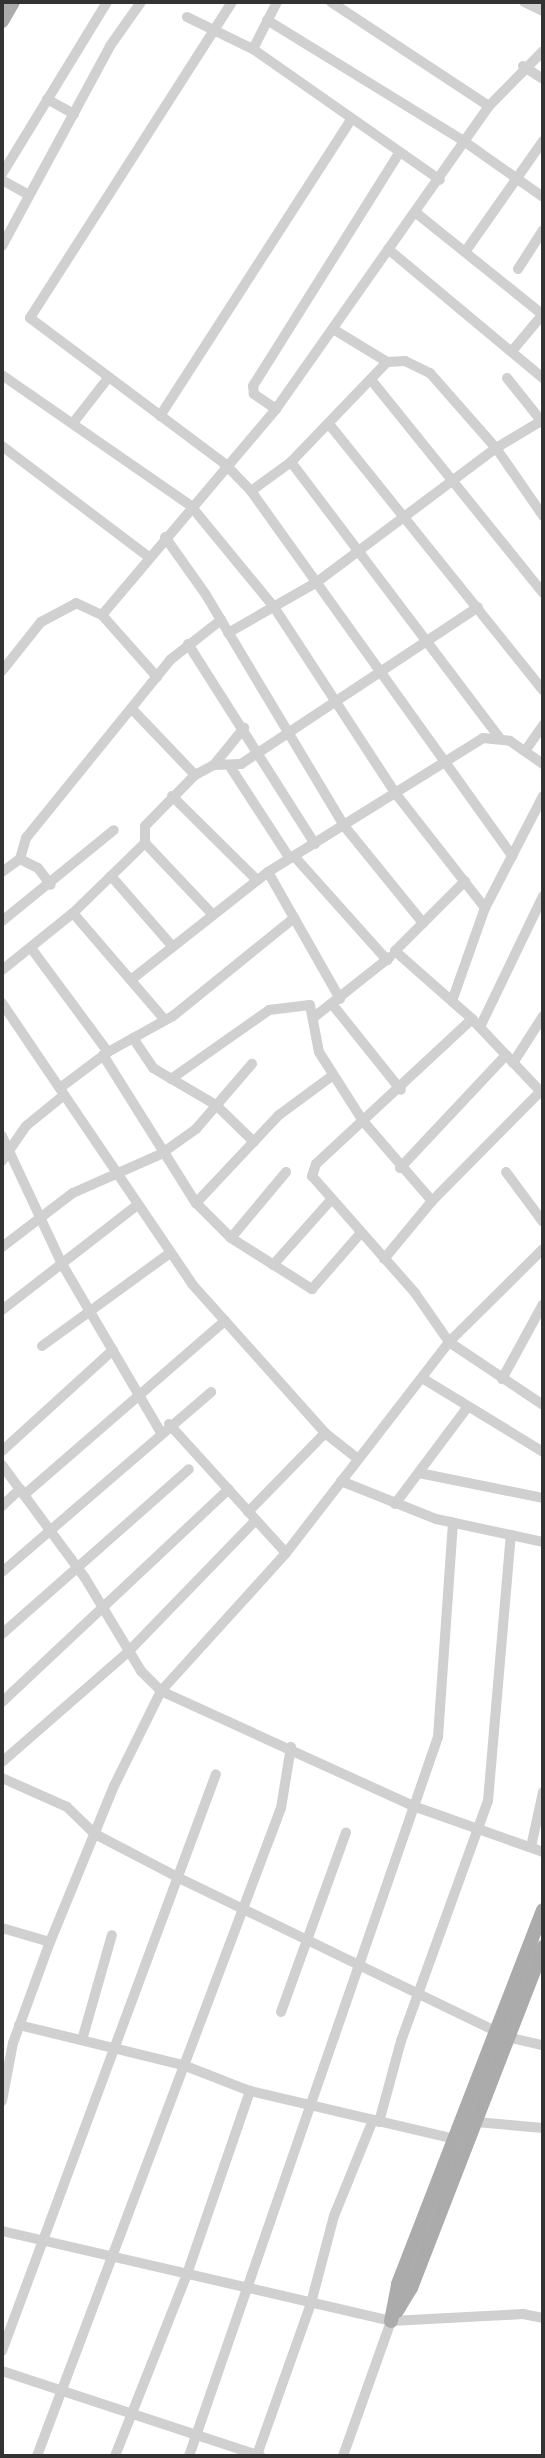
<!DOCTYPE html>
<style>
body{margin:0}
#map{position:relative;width:545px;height:2458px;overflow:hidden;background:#fff;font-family:"Alegreya Sans",sans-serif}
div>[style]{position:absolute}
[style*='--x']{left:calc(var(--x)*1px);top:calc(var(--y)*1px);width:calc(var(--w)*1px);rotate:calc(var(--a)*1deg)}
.minor>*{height:10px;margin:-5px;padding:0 5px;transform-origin:5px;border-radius:5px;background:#d0d0d0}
.major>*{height:14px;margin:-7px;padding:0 7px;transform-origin:7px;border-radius:7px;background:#ababab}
span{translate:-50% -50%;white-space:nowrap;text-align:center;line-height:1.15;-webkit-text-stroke:7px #fff;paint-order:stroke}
.frame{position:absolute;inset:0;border:4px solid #333;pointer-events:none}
</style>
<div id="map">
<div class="minor">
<div style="--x:232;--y:2;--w:375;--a:122.6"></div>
<div style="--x:30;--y:318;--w:244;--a:36.8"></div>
<div style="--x:225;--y:464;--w:37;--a:46"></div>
<div style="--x:251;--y:491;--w:449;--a:54.4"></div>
<div style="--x:331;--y:2;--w:189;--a:33.4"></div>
<div style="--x:524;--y:2;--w:21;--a:25"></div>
<div style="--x:187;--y:17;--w:73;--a:25.9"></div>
<div style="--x:253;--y:49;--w:228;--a:35"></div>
<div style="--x:267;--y:20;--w:233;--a:31.6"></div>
<div style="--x:465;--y:142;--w:95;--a:35.2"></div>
<div style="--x:253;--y:49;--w:53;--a:-62.9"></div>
<div style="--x:523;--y:66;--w:24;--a:33"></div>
<div style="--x:47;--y:99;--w:31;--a:29"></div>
<div style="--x:2;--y:174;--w:202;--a:-58.6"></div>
<div style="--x:2;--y:180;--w:31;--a:29"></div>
<div style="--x:415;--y:212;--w:164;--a:38.8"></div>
<div style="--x:2;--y:246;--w:227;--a:-61.6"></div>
<div style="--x:110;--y:46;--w:54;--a:-54.8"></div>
<div style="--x:388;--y:249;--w:202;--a:39.8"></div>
<div style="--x:465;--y:252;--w:136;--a:-54.9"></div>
<div style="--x:518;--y:269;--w:46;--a:-57.3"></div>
<div style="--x:333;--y:329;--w:63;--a:31.4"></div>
<div style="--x:387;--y:362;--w:18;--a:-3"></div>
<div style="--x:405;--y:361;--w:28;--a:26"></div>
<div style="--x:430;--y:373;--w:100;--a:48.7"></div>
<div style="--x:496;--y:448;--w:83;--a:55.3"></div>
<div style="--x:512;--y:351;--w:48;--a:-50"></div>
<div style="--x:2;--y:375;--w:230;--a:34.7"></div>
<div style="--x:191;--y:506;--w:131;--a:50.6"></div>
<div style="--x:274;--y:607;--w:223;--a:56.9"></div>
<div style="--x:396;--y:794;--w:145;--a:52"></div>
<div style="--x:507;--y:378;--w:58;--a:51.3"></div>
<div style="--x:372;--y:381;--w:272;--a:51.1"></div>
<div style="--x:276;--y:409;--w:27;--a:-146"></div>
<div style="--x:254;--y:394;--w:8;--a:-97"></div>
<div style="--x:253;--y:386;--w:276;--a:-57.9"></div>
<div style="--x:160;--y:416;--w:354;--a:-57.2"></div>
<div style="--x:73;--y:423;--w:58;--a:-52"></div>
<div style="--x:329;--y:424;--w:341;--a:51.2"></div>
<div style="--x:2;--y:446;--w:184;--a:37.1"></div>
<div style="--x:291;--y:462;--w:345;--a:52.9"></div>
<div style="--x:251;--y:491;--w:49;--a:-35.9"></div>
<div style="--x:291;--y:462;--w:139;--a:-46.2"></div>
<div style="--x:165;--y:537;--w:71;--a:54.7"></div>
<div style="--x:206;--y:595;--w:270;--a:59.1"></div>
<div style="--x:345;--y:827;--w:124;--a:50.9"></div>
<div style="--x:102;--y:615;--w:270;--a:-49.8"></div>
<div style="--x:276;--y:409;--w:370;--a:-54.9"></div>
<div style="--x:489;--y:106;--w:77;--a:-45.5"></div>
<div style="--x:228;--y:633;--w:103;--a:-29.8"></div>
<div style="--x:317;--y:582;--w:224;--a:-36.8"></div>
<div style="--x:496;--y:448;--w:55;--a:-30.8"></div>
<div style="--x:188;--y:644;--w:237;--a:57.6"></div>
<div style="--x:2;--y:671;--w:63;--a:-51.5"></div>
<div style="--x:41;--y:622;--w:40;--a:-28"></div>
<div style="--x:76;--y:603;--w:29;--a:25"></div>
<div style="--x:102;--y:615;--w:83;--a:48.4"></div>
<div style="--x:132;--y:709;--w:91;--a:46.3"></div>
<div style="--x:525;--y:751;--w:32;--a:-55"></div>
<div style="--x:214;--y:765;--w:27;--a:-2"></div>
<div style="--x:241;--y:764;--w:284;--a:-33.5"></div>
<div style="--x:231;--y:768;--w:108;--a:57"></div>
<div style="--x:172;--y:796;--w:120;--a:44.7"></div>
<div style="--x:145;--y:843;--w:99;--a:46.6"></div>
<div style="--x:294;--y:856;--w:140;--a:48.2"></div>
<div style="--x:20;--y:859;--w:22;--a:-74"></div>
<div style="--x:26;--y:838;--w:229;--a:-51"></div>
<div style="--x:170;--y:660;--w:65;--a:-38.1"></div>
<div style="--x:2;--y:872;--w:22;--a:-36"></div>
<div style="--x:20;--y:859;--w:20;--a:27"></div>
<div style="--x:38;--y:868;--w:21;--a:53"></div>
<div style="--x:268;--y:872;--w:146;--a:60.4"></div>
<div style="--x:111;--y:876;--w:94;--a:48.9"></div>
<div style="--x:465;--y:881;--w:99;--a:135"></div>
<div style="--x:395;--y:951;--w:103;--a:41.4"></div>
<div style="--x:472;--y:1019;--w:103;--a:46.6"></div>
<div style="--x:73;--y:913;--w:141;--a:49.3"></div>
<div style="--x:2;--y:921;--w:144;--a:-39.1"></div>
<div style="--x:31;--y:948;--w:129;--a:53.5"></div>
<div style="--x:2;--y:970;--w:91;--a:-38.8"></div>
<div style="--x:73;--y:913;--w:100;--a:-44.2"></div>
<div style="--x:145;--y:843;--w:17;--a:-90"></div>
<div style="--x:145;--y:826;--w:71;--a:-45.6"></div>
<div style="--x:195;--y:775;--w:21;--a:-28"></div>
<div style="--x:214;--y:765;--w:48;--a:-51"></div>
<div style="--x:132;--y:979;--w:173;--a:-38.2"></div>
<div style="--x:268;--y:872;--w:253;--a:-31.9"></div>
<div style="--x:483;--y:738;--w:27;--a:6"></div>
<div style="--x:510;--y:741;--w:40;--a:34.9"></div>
<div style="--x:452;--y:1001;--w:99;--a:-70.5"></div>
<div style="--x:485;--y:908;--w:126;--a:-62.6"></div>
<div style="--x:2;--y:1003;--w:339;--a:55.9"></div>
<div style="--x:192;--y:1284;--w:200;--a:48.2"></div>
<div style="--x:325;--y:1433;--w:42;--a:38.2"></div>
<div style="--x:332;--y:1004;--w:110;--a:51.3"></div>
<div style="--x:313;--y:1018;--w:98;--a:-38.4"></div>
<div style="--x:472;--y:1019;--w:213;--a:137.1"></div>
<div style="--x:316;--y:1164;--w:13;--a:108"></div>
<div style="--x:312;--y:1176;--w:156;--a:48.6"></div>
<div style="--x:415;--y:1293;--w:60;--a:55.2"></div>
<div style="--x:449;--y:1342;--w:113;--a:33.8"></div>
<div style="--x:480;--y:1027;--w:145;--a:-64.3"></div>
<div style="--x:133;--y:1038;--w:36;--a:56"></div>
<div style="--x:153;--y:1068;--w:73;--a:30.4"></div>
<div style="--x:216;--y:1105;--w:53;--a:44.2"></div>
<div style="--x:103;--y:1055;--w:175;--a:57.9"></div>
<div style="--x:196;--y:1203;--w:49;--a:45"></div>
<div style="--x:231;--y:1238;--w:96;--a:32.2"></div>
<div style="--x:312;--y:1289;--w:72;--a:-49"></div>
<div style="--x:513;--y:1063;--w:56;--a:-57.4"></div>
<div style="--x:171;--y:1079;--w:120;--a:-35.1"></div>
<div style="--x:269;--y:1010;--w:41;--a:-7"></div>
<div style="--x:310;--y:1005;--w:48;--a:79.2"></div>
<div style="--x:319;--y:1052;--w:82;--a:57.5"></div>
<div style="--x:363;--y:1121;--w:106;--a:49.2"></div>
<div style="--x:60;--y:1088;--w:60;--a:-36.9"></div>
<div style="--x:108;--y:1052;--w:74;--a:-29"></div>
<div style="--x:173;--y:1016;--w:156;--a:-39"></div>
<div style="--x:2;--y:1136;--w:141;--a:64.9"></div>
<div style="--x:62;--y:1264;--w:194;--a:59.6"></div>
<div style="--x:2;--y:1161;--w:42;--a:-55.6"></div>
<div style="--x:26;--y:1126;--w:49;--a:-39.2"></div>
<div style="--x:400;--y:1168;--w:155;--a:-46.8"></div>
<div style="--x:506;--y:1172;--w:62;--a:53.5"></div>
<div style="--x:196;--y:1203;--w:121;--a:-46.7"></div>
<div style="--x:279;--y:1115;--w:67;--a:-36.5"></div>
<div style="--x:231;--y:1238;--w:86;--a:-50.2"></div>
<div style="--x:2;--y:1247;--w:89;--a:-37.3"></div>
<div style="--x:73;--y:1193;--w:96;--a:-23.9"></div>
<div style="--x:161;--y:1154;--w:43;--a:-35.5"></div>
<div style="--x:196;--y:1129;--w:86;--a:-49.3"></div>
<div style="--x:384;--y:1259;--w:75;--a:-50.4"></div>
<div style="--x:432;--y:1201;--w:153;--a:-45.3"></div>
<div style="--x:273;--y:1265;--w:87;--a:-48.3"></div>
<div style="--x:2;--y:1310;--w:170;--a:-37.8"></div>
<div style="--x:42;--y:1346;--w:158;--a:-36"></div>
<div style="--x:422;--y:1378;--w:142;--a:31.4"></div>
<div style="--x:502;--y:1379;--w:85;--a:-61.3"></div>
<div style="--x:169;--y:1424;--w:174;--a:47.8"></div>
<div style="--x:2;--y:1451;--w:150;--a:-42.3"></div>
<div style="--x:2;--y:1465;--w:140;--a:53.7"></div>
<div style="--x:85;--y:1578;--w:109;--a:58.9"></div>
<div style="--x:141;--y:1671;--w:28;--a:45"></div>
<div style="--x:161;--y:1691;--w:280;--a:24.5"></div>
<div style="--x:416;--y:1807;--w:135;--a:19.5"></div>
<div style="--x:419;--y:1473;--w:126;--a:11.4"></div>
<div style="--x:341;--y:1481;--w:102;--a:21.8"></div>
<div style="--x:436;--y:1519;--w:109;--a:12.1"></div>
<div style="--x:24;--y:1495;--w:266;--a:-40.9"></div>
<div style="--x:395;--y:1504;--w:119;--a:-53.2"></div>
<div style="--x:2;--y:1506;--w:25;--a:-43"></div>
<div style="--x:248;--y:1512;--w:110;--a:-45.7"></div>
<div style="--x:2;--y:1572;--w:276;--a:-40.7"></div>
<div style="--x:2;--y:1634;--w:249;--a:-41.4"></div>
<div style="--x:2;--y:1702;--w:311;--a:-43.2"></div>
<div style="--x:2;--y:1762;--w:167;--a:-41.1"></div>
<div style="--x:128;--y:1652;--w:181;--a:-45.9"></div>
<div style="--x:2;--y:1778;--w:71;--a:24"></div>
<div style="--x:67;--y:1807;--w:39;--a:44"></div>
<div style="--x:95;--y:1834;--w:97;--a:27.6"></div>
<div style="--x:181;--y:1879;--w:349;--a:25.8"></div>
<div style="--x:531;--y:1847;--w:56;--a:-77.7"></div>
<div style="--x:2;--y:1928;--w:50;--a:16.3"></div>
<div style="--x:281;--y:2012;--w:191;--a:-70.1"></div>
<div style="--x:19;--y:2025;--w:169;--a:13.7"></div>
<div style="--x:183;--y:2065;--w:72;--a:21.2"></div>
<div style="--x:250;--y:2091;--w:210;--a:13.2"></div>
<div style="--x:507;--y:2037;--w:37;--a:13"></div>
<div style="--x:82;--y:2040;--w:109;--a:-74.1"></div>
<div style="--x:2;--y:2101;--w:59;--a:-79.3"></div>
<div style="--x:13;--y:2043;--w:108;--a:-69.9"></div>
<div style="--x:50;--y:1942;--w:169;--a:-67.7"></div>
<div style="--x:114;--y:1786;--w:106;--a:-63.7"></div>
<div style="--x:161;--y:1691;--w:186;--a:-47.8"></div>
<div style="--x:286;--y:1553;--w:267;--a:-52.3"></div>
<div style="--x:449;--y:1342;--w:132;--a:-44.7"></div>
<div style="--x:379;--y:2122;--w:84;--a:-74.8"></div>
<div style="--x:401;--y:2041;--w:255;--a:-70.1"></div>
<div style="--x:488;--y:1801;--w:267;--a:-85.1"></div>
<div style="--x:476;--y:2122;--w:67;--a:5.1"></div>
<div style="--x:2;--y:2231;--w:399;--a:13"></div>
<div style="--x:391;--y:2321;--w:132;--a:-3"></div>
<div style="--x:523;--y:2314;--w:20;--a:11"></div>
<div style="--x:2;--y:2351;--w:615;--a:-69.65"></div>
<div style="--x:2;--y:2371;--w:272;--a:18.2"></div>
<div style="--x:257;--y:2455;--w:161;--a:-70.4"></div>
<div style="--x:311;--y:2303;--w:90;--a:-75.2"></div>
<div style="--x:334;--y:2216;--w:104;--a:-67.9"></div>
<div style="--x:37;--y:2456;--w:692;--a:-69.37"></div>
<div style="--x:281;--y:1808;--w:62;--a:-80.7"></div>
<div style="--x:115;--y:2456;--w:196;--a:-68.4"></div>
<div style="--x:187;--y:2274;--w:194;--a:-71"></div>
<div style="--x:189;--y:2456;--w:761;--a:-70.9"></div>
<div style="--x:438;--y:1737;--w:215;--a:-86"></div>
<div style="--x:343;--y:2456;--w:143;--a:-70.4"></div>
</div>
<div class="major">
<div style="--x:2;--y:21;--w:22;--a:-60"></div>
<div style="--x:397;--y:2311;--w:27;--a:-59"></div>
<div style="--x:411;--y:2288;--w:366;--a:-68.8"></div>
<div style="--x:391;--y:2321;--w:38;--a:-79"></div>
<div style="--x:398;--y:2284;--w:401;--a:-68.8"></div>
</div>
<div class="frame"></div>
</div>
